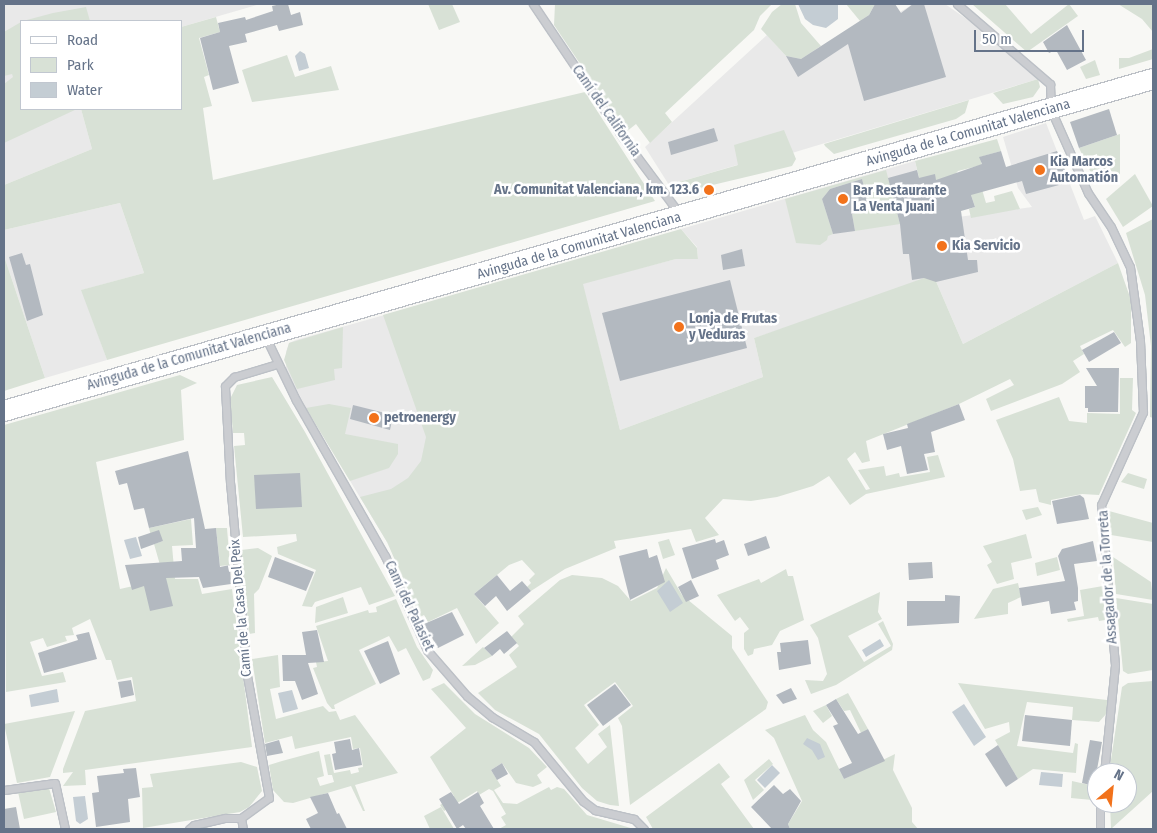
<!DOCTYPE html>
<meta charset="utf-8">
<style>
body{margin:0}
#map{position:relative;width:1157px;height:833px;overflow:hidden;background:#f8f8f5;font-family:"Fira Sans Condensed",sans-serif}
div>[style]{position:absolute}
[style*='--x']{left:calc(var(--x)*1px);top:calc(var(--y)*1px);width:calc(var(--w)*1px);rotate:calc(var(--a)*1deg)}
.built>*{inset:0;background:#e9e9e9}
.green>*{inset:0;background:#d8e1d6}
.water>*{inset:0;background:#c4cdd4}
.building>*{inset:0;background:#b3b9c0}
.roads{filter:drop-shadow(1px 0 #bcc0c6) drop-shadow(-1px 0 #bcc0c6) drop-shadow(0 1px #bcc0c6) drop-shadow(0 -1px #bcc0c6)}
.lane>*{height:7px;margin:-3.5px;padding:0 3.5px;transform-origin:3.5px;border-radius:3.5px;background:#cbcdd1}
.secondary>*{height:20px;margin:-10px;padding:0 10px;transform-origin:10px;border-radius:10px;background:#fff}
.dots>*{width:14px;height:14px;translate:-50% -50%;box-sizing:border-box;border:2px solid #fff;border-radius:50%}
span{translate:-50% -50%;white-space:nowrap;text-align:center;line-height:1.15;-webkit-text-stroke:5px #fff;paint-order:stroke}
.street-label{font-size:14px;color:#657389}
.poi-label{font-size:14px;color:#657389;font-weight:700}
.left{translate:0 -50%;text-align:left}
.right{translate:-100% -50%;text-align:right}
.frame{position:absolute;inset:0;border:5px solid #657389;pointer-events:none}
.legend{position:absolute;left:20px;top:20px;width:162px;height:90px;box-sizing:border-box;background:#fff;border:1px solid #c1c7d0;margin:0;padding:6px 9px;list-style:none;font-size:15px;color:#657389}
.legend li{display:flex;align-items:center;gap:10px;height:25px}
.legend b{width:25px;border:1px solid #c1c7d0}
.north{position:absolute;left:1087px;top:763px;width:50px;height:50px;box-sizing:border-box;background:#fff;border:1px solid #c1c7d0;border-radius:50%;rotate:28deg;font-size:14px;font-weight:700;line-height:20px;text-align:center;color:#657389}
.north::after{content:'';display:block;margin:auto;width:18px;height:22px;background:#f2721b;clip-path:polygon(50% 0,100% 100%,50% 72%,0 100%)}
.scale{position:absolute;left:974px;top:30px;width:110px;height:22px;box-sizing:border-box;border:2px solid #657389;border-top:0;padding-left:6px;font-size:15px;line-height:18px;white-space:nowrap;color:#657389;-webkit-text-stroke:4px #fff;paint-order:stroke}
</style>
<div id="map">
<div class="built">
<div style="clip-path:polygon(4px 4px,260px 4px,181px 27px,181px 21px,21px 21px,21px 109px,81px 109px,92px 149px,4px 185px)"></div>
<div style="clip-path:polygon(913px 4px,945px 4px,984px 31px,1038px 79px,739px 169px,737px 165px,669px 185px,645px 147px,767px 35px,786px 56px,848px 44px)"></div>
<div style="clip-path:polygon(1046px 123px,1084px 220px,1095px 216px,1118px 263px,963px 344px,935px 279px,754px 338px,763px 377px,620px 430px,582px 283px,676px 259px,698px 259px,697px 247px,681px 229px,915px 161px,928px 221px,1032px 207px,1018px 188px,1003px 137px)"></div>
<div style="clip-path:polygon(120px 203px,144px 273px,82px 290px,107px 360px,45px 378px,4px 256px,4px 230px)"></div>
<div style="clip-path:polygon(441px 299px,518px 502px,387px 542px,306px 408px,286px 369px,286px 352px,289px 343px,296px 340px)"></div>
</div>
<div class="green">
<div style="clip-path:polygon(428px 4px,452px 4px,460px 22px,439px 30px)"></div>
<div style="clip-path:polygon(555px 4px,772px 4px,760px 16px,754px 30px,665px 113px,672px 122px,650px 143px,636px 124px,626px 132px,554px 25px)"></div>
<div style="clip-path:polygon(782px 4px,795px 4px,801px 23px,821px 46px,801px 59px,786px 56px,761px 29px,772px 12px)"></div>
<div style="clip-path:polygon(846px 4px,875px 4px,869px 15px,860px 21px)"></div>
<div style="clip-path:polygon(972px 4px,1005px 4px,1031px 34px,1069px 4px,1078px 16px,1027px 52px)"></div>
<div style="clip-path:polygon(1118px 4px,1153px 4px,1153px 32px,1142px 19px)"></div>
<div style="clip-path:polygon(86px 7px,90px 21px,23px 21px,53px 13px)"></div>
<div style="clip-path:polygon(216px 17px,220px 32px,199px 38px,209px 75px,204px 77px,212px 106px,203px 108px,213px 180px,585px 92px,655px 201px,107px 360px,81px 290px,144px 273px,120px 203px,4px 230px,4px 185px,92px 149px,81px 109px,181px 109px,181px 27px)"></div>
<div style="clip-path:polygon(21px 22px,21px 109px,77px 109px,4px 143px,4px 84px,13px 77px,12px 74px,4px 76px,4px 32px)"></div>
<div style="clip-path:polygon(1153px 49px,1153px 59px,1119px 69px,1119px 58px,1129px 58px)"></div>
<div style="clip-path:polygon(287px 55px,295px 77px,331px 66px,339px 90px,252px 102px,242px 70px)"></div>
<div style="clip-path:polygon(1095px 60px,1100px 75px,1086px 79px,1080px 67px)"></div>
<div style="clip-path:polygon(1038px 79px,1040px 87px,1033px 97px,1003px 104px,993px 93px)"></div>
<div style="clip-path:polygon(969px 100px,965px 113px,956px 119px,834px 154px,825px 146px,824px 144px)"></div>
<div style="clip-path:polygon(784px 130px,796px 159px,792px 166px,679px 193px,675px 193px,669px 185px,738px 165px,734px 145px)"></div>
<div style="clip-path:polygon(1120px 134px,1120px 174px,1096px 183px,1079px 148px)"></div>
<div style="clip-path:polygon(997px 139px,1001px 151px,980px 157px,982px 165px,958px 171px,926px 207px,915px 161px)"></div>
<div style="clip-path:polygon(886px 170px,900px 224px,855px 231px,852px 214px,870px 209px,862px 179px,830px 189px,822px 199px,833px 234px,828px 236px,827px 240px,820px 245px,796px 243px,785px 199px)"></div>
<div style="clip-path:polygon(1135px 174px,1153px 206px,1123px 227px,1106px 199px)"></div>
<div style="clip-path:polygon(981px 186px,986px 203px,995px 201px,994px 196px,1012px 191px,1020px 209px,971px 218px,969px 209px,975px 207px,969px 189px)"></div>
<div style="clip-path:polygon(1153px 219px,1153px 418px,1150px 417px,1151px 346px,1145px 295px,1126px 233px)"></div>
<div style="clip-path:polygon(681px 229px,697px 248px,698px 259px,676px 259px,583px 284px,620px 430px,763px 377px,754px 338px,924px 278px,935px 279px,963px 344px,1118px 263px,1131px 300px,1131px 343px,1125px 347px,1113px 330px,1080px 346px,1084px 354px,1073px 361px,1080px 372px,1062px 384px,991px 411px,986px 399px,1014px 385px,1010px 379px,959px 404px,866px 441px,870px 461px,862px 463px,855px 452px,847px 459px,866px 490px,870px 489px,858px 470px,884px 466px,886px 476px,899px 473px,900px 477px,930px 472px,927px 457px,938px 455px,945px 477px,866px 494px,850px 505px,829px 476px,813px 486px,777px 497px,751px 501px,723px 499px,705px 518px,719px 535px,696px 542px,691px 529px,614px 541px,616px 548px,565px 569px,531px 591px,527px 587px,531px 583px,529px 580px,535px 574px,522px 560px,509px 565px,474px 594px,499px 623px,476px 644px,457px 608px,428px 622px,424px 615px,420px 617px,387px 542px,360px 497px,391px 489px,408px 478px,421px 461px,426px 437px,383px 315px)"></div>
<div style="clip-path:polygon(4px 256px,45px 378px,4px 391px)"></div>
<div style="clip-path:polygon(343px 327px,342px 368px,334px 369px,335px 380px,297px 389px,284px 360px,289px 343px)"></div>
<div style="clip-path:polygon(180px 375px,197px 383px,181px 390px,184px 440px,96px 462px,120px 589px,164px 579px,154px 544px,163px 541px,151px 536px,149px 528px,191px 519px,193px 545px,172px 546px,175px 579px,198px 579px,202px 594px,232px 589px,252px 747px,85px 770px,86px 785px,63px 786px,73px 772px,63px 773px,63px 769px,85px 711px,136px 701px,132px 677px,117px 680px,111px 660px,106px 660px,90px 619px,72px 628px,74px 635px,65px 636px,67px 641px,47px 647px,43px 638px,30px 642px,42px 676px,63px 672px,66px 682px,6px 692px,4px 425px)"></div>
<div style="clip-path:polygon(272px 377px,305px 432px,395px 596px,369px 605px,361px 587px,315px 602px,312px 607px,302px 606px,316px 570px,278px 554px,277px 547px,297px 541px,296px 534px,243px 537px,234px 446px,245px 445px,244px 433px,233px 433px,230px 399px,237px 385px)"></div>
<div style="clip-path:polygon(1120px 378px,1133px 378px,1132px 410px,1136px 413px,1099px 495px,1082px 494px,1051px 500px,1051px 505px,1039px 502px,1036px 489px,1020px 491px,1013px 459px,996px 420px,1059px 397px,1069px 421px,1087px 423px,1087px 413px,1120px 414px)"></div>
<div style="clip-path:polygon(329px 404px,351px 408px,345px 434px,398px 444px,398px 454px,389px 468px,350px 481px,306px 408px)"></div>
<div style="clip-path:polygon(1128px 473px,1147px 479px,1144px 489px,1121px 482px)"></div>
<div style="clip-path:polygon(1038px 507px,1042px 515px,1026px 520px,1022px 510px)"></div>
<div style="clip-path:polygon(1109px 511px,1153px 523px,1153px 542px,1111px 535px)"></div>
<div style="clip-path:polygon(216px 528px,227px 528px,230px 565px,220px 566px)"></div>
<div style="clip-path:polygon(1026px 534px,1032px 558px,1011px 563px,1014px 579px,997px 584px,987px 565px,992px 562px,983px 546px)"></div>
<div style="clip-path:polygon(669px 539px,675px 555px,663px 559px,658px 542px)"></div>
<div style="clip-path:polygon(258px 548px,272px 556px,259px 589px,254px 594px,255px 633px,249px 634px,241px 550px)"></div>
<div style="clip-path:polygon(1057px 557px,1060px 570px,1037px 576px,1035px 563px)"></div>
<div style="clip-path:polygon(1113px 557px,1151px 582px,1153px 600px,1116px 594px)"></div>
<div style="clip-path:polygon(666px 568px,682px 595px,732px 636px,732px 648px,768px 702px,766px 709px,630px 805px,622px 726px,618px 718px,633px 706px,615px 682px,584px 705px,599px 725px,575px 748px,588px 764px,607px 747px,598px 734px,610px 725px,619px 806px,610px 805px,597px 801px,582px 788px,539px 734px,495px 710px,478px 693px,517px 667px,509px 655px,519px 646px,511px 637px,524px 624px,518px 616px,560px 580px,572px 575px,602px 578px,618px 586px,631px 601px,657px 588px)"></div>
<div style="clip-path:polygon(786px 569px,788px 576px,793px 576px,804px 620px,780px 631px,772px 645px,754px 649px,753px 654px,748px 656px,744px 649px,744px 633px,749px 629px,740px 617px,735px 621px,717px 595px,759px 579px,761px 583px)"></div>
<div style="clip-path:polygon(1018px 583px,1021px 597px,1008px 603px,1008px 614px,974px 619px,993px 589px)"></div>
<div style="clip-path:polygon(1103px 586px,1105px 620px,1099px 621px,1098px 617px,1068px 622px,1067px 619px,1084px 616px,1080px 590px)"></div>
<div style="clip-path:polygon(880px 592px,878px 612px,882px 619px,848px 636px,864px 662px,891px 646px,878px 624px,883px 621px,893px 644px,892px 650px,836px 685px,811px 694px,805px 680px,823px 681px,827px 674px,818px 638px,810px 625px)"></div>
<div style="clip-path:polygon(343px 597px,348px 613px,315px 623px,316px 607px)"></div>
<div style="clip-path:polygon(1116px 598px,1153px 604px,1153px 670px,1128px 674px,1123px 671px)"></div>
<div style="clip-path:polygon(396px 599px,417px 647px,433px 670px,430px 678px,423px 681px,406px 648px,398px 652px,389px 636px,359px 650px,376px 684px,334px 705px,335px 709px,332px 709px,327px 703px,313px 668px,317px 667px,316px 662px,328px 661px,316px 626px,368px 610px,369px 613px,377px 612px,376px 607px)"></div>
<div style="clip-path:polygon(483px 647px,492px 656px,475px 665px,462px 666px)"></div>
<div style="clip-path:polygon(278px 655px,280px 687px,270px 689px,276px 719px,323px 706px,329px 712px,336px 711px,340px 720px,355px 715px,398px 773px,355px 785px,365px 811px,363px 811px,351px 786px,293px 803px,284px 802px,273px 790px,269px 765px,282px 761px,319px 751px,324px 776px,317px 778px,320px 786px,334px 782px,332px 775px,328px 775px,324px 755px,330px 754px,334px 773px,350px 770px,351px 774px,359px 772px,358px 768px,363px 767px,360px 748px,353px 749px,351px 737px,295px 749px,292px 736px,265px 743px,252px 659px)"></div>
<div style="clip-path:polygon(1153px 681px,1153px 791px,1111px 829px,1110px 803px,1127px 803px,1127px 773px,1109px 773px,1122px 687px,1128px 683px)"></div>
<div style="clip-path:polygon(444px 683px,475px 714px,529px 748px,547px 767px,537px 775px,542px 783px,533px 787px,516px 783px,502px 763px,491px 770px,501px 786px,494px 790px,503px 803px,517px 804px,549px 787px,551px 790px,557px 787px,564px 789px,587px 815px,634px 829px,499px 829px,506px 825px,501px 817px,506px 814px,493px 791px,489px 789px,479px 795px,477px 791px,444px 811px,440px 805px,454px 796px,430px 757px,466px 728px,431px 689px)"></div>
<div style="clip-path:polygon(958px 683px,1107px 700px,1107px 713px,1099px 722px,1072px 720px,1073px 707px,1027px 702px,1017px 746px,1073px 753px,1075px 743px,1078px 744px,1076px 773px,1033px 769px,1018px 779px,995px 740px,1010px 732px,1009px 722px,985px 729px)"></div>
<div style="clip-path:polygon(848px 693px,868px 729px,861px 733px,850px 710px,844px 711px,836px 699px)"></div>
<div style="clip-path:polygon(826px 705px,832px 716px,823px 723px,813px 711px)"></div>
<div style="clip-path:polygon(75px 711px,50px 777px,17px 783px,4px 724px)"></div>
<div style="clip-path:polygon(805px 715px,813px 730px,826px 742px,844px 779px,895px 754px,893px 770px,912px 808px,912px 822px,918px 829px,790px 829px,788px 824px,802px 801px,774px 738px,765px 730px)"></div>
<div style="clip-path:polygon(769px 759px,773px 764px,755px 780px,764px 790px,753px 800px,744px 780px)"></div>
<div style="clip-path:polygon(241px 762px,257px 767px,262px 791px,249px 807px,240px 812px,143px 828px,142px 788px,153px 787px,150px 774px)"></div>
<div style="clip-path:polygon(719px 763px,730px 777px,721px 784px,754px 829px,653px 829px,646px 817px)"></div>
<div style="clip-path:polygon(1072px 781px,1094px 786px,1092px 800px,1071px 798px)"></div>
<div style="clip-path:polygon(49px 788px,56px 812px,24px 819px,18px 792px)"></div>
<div style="clip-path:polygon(441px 807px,454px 829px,430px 829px,424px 816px)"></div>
</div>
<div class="water">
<div style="clip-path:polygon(798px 4px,838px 4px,838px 19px,826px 28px,813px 25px,805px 19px)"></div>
<div style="clip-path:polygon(300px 51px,305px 54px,309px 68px,299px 71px,295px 56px)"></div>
<div style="clip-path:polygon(136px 537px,142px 556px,130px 559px,124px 540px)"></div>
<div style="clip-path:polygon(669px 580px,683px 603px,670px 612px,657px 591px)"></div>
<div style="clip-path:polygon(880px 639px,884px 646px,866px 657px,862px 650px)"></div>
<div style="clip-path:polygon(57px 689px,59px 702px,31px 707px,29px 695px)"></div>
<div style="clip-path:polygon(292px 690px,298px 709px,283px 713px,278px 693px)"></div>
<div style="clip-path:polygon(964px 704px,986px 737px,974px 746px,952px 712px)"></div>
<div style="clip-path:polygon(807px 738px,820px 744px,825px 757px,818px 760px,812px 750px,803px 744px)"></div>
<div style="clip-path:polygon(772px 765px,780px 773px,765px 788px,757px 780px)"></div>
<div style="clip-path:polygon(1041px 772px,1063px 774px,1062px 787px,1039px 785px)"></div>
<div style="clip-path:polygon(85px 796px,88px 819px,80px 824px,76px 821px,73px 797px)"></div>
</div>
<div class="building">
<div style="clip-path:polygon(281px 4px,288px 4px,291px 15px,300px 12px,303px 25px,279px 31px,277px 25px,245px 34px,247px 42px,229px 46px,239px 83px,213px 90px,200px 38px,220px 32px,218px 23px,245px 17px,246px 20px,273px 11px,272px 6px)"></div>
<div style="clip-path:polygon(875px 4px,895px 4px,901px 13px,913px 4px,924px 4px,946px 77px,864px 101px,848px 44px,798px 77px,786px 56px,801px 59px,869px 15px)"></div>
<div style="clip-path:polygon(1067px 25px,1086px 60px,1067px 70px,1056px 50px,1049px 53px,1043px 42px)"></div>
<div style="clip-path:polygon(1109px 109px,1117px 135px,1079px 148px,1070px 122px)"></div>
<div style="clip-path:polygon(714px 128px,718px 141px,671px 155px,668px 142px)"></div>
<div style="clip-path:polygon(1001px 151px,1006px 167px,1057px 151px,1070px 182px,1026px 194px,1022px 181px,971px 195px,975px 207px,961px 211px,968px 260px,977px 260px,978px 272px,936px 282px,924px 278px,912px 280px,909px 254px,903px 254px,900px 224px,888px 178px,917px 170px,919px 178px,935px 174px,936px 180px,982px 164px,979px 157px)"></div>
<div style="clip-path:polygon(862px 179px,870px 209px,852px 214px,855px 231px,833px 234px,822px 199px,830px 189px)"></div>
<div style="clip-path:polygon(742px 249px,745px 266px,723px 270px,721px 255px)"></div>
<div style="clip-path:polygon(22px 253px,26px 265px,30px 264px,43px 315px,27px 321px,9px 257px)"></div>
<div style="clip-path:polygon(730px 280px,747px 348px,620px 381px,602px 313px)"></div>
<div style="clip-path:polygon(1114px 332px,1121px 343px,1089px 362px,1082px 350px)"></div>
<div style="clip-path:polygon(1086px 368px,1119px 368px,1118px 412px,1088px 412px,1088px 408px,1085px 408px,1085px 386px,1097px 386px)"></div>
<div style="clip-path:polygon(959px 404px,965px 420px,931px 432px,935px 452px,924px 454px,928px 470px,907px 474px,901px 446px,887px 450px,883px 434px,908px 428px,907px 424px)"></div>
<div style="clip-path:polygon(353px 405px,393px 415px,390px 430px,350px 419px)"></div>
<div style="clip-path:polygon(188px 451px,205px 529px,216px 528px,220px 567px,230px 565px,231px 584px,203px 588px,199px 577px,166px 578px,173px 606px,150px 611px,144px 586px,132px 590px,125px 565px,182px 561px,181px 548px,196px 548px,194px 518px,149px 528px,144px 508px,134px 510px,127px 483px,119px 485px,115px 471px)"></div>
<div style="clip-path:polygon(300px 473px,302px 507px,256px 509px,254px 475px)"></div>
<div style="clip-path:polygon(1080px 495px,1084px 498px,1089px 519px,1057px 524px,1052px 501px)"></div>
<div style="clip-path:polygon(159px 530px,163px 541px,141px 549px,138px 537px)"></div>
<div style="clip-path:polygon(766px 536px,770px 548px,748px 556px,744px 544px)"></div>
<div style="clip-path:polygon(715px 539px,716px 543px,724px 540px,729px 555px,716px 560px,719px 569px,692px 579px,682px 548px)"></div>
<div style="clip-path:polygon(1093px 541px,1097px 561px,1074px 564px,1078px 588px,1078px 601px,1074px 602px,1076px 610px,1051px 614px,1049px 601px,1022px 606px,1019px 588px,1065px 581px,1058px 556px,1062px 549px)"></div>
<div style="clip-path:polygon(647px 549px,649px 558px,657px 555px,665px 582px,630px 600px,619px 556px)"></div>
<div style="clip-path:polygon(275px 557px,314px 572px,306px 591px,268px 577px)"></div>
<div style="clip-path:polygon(932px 562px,933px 578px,909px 580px,908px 563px)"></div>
<div style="clip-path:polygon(497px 575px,510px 591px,522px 581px,531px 591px,507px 611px,496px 596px,485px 606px,474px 594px)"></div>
<div style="clip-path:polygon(691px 580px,699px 596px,686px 602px,678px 587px)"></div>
<div style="clip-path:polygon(945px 595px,960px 596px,959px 623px,907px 626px,907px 601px,945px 601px)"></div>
<div style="clip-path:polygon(452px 612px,464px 635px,438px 648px,424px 624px)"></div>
<div style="clip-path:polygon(317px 630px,324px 662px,308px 663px,318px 694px,302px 700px,295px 681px,283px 681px,282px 655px,306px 655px,302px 632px)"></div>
<div style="clip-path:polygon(507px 631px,517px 643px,504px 654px,500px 649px,492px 656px,484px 648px)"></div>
<div style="clip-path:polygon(89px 632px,97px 659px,44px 673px,38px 653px,78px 640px,76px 635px)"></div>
<div style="clip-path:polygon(808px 640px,811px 664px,779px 670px,777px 652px,781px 652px,780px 643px)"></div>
<div style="clip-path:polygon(388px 641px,400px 674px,380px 684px,364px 651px)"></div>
<div style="clip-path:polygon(131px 680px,134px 695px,121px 698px,118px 682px)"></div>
<div style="clip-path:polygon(615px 684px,631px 705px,603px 726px,587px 705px)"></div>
<div style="clip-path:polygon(791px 688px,797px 699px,783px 704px,776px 695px)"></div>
<div style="clip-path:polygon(836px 699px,858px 734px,868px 729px,885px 761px,844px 779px,839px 769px,852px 763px,833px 726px,838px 724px,826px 705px)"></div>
<div style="clip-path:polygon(1025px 715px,1072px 720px,1070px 746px,1022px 741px)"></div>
<div style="clip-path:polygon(350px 739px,352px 750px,359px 748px,362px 765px,335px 770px,332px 754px,336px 753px,334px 742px)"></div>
<div style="clip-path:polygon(279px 740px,283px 753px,267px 756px,265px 744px)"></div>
<div style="clip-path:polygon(1090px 740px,1102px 742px,1094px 786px,1082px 783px)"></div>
<div style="clip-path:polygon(998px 745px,1018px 779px,1006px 787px,985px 754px)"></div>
<div style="clip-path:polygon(502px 763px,508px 774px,497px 780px,491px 770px)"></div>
<div style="clip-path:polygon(136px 768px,140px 797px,128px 799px,130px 822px,96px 827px,92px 793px,99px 792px,97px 776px,124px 773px,123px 769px)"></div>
<div style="clip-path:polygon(774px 785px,783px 794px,790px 789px,801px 801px,788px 824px,790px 829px,772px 829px,751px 807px)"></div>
<div style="clip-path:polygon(451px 792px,459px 804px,478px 792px,484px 803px,480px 806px,494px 829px,466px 829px,463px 825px,457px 829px,439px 799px)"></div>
<div style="clip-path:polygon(328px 793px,337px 814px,339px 813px,347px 829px,311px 829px,306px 819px,318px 813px,310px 797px)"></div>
<div style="clip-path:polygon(16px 807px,20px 829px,4px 829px,4px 809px)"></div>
</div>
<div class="roads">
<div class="lane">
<div style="--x:533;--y:4;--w:161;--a:56.1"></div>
<div style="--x:623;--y:138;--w:94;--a:53.3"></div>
<div style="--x:957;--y:4;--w:123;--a:40.7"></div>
<div style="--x:1050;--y:84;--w:26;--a:88"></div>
<div style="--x:1051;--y:110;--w:91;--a:66"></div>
<div style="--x:1088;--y:193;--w:41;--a:55.9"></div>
<div style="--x:1111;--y:227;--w:44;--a:64.6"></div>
<div style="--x:1130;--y:267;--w:75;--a:82.3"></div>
<div style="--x:1140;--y:341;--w:71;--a:87.6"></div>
<div style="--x:1143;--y:412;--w:102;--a:114.3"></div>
<div style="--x:1101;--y:505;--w:161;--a:85"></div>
<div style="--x:1115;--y:665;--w:109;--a:95.8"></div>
<div style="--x:265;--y:336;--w:71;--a:64.2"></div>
<div style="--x:296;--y:400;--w:180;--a:60.3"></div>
<div style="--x:385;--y:556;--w:103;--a:65.9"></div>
<div style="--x:427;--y:650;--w:61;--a:49"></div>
<div style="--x:467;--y:696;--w:33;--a:40"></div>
<div style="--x:492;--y:717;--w:49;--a:30.8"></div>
<div style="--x:534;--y:742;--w:77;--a:50.3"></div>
<div style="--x:583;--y:801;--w:15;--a:37"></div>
<div style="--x:595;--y:810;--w:40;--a:13"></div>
<div style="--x:634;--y:819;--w:14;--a:45"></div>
<div style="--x:4;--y:790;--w:51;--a:-7.8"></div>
<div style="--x:55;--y:783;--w:47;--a:77.7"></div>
<div style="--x:241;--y:818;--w:11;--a:80"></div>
<div style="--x:189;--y:829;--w:6;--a:-39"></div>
<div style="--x:194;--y:825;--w:32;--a:-13"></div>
<div style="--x:225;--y:818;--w:16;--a:0"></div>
<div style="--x:241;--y:818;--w:34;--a:-36"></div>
<div style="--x:269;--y:798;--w:124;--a:-100.2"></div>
<div style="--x:247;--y:676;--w:194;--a:-95"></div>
<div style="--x:230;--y:483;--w:97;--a:-93"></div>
<div style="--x:225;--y:386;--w:13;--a:-45"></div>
<div style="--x:234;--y:377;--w:45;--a:-16.8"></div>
<div style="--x:1100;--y:829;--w:26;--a:-90"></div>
</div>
<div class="secondary">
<div style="--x:4;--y:411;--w:1196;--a:-16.12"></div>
</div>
</div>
<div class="dots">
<div style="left:1040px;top:170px;background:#f2721b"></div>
<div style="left:709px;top:190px;background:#f2721b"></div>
<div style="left:843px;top:199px;background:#f2721b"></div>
<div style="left:942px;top:246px;background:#f2721b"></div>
<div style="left:679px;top:327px;background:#f2721b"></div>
<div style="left:374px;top:418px;background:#f2721b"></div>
</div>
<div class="street-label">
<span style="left:606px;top:111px;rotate:55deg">Camí del California</span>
<span style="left:968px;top:133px;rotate:-16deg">Avinguda de la Comunitat Valenciana</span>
<span style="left:579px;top:246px;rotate:-16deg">Avinguda de la Comunitat Valenciana</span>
<span style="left:189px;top:357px;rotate:-16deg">Avinguda de la Comunitat Valenciana</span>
<span style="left:1108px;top:577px;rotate:-94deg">Assagador de la Torreta</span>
<span style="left:409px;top:606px;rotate:65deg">Camí del Palasiet</span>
<span style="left:241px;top:608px;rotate:-95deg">Camí de la Casa Del Peix</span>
</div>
<div class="poi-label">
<span class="left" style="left:1050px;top:170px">Kia Marcos<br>Automatión</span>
<span class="right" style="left:699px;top:190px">Av. Comunitat Valenciana, km. 123.6</span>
<span class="left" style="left:853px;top:199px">Bar Restaurante<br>La Venta Juani</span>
<span class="left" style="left:952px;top:246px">Kia Servicio</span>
<span class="left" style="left:689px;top:327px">Lonja de Frutas<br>y Veduras</span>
<span class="left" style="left:384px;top:418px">petroenergy</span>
</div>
<div class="frame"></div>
<ul class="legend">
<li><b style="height:6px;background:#fff"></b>Road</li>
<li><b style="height:14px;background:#d8e1d6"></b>Park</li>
<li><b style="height:14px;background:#c4cdd4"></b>Water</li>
</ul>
<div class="north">N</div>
<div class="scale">50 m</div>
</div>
